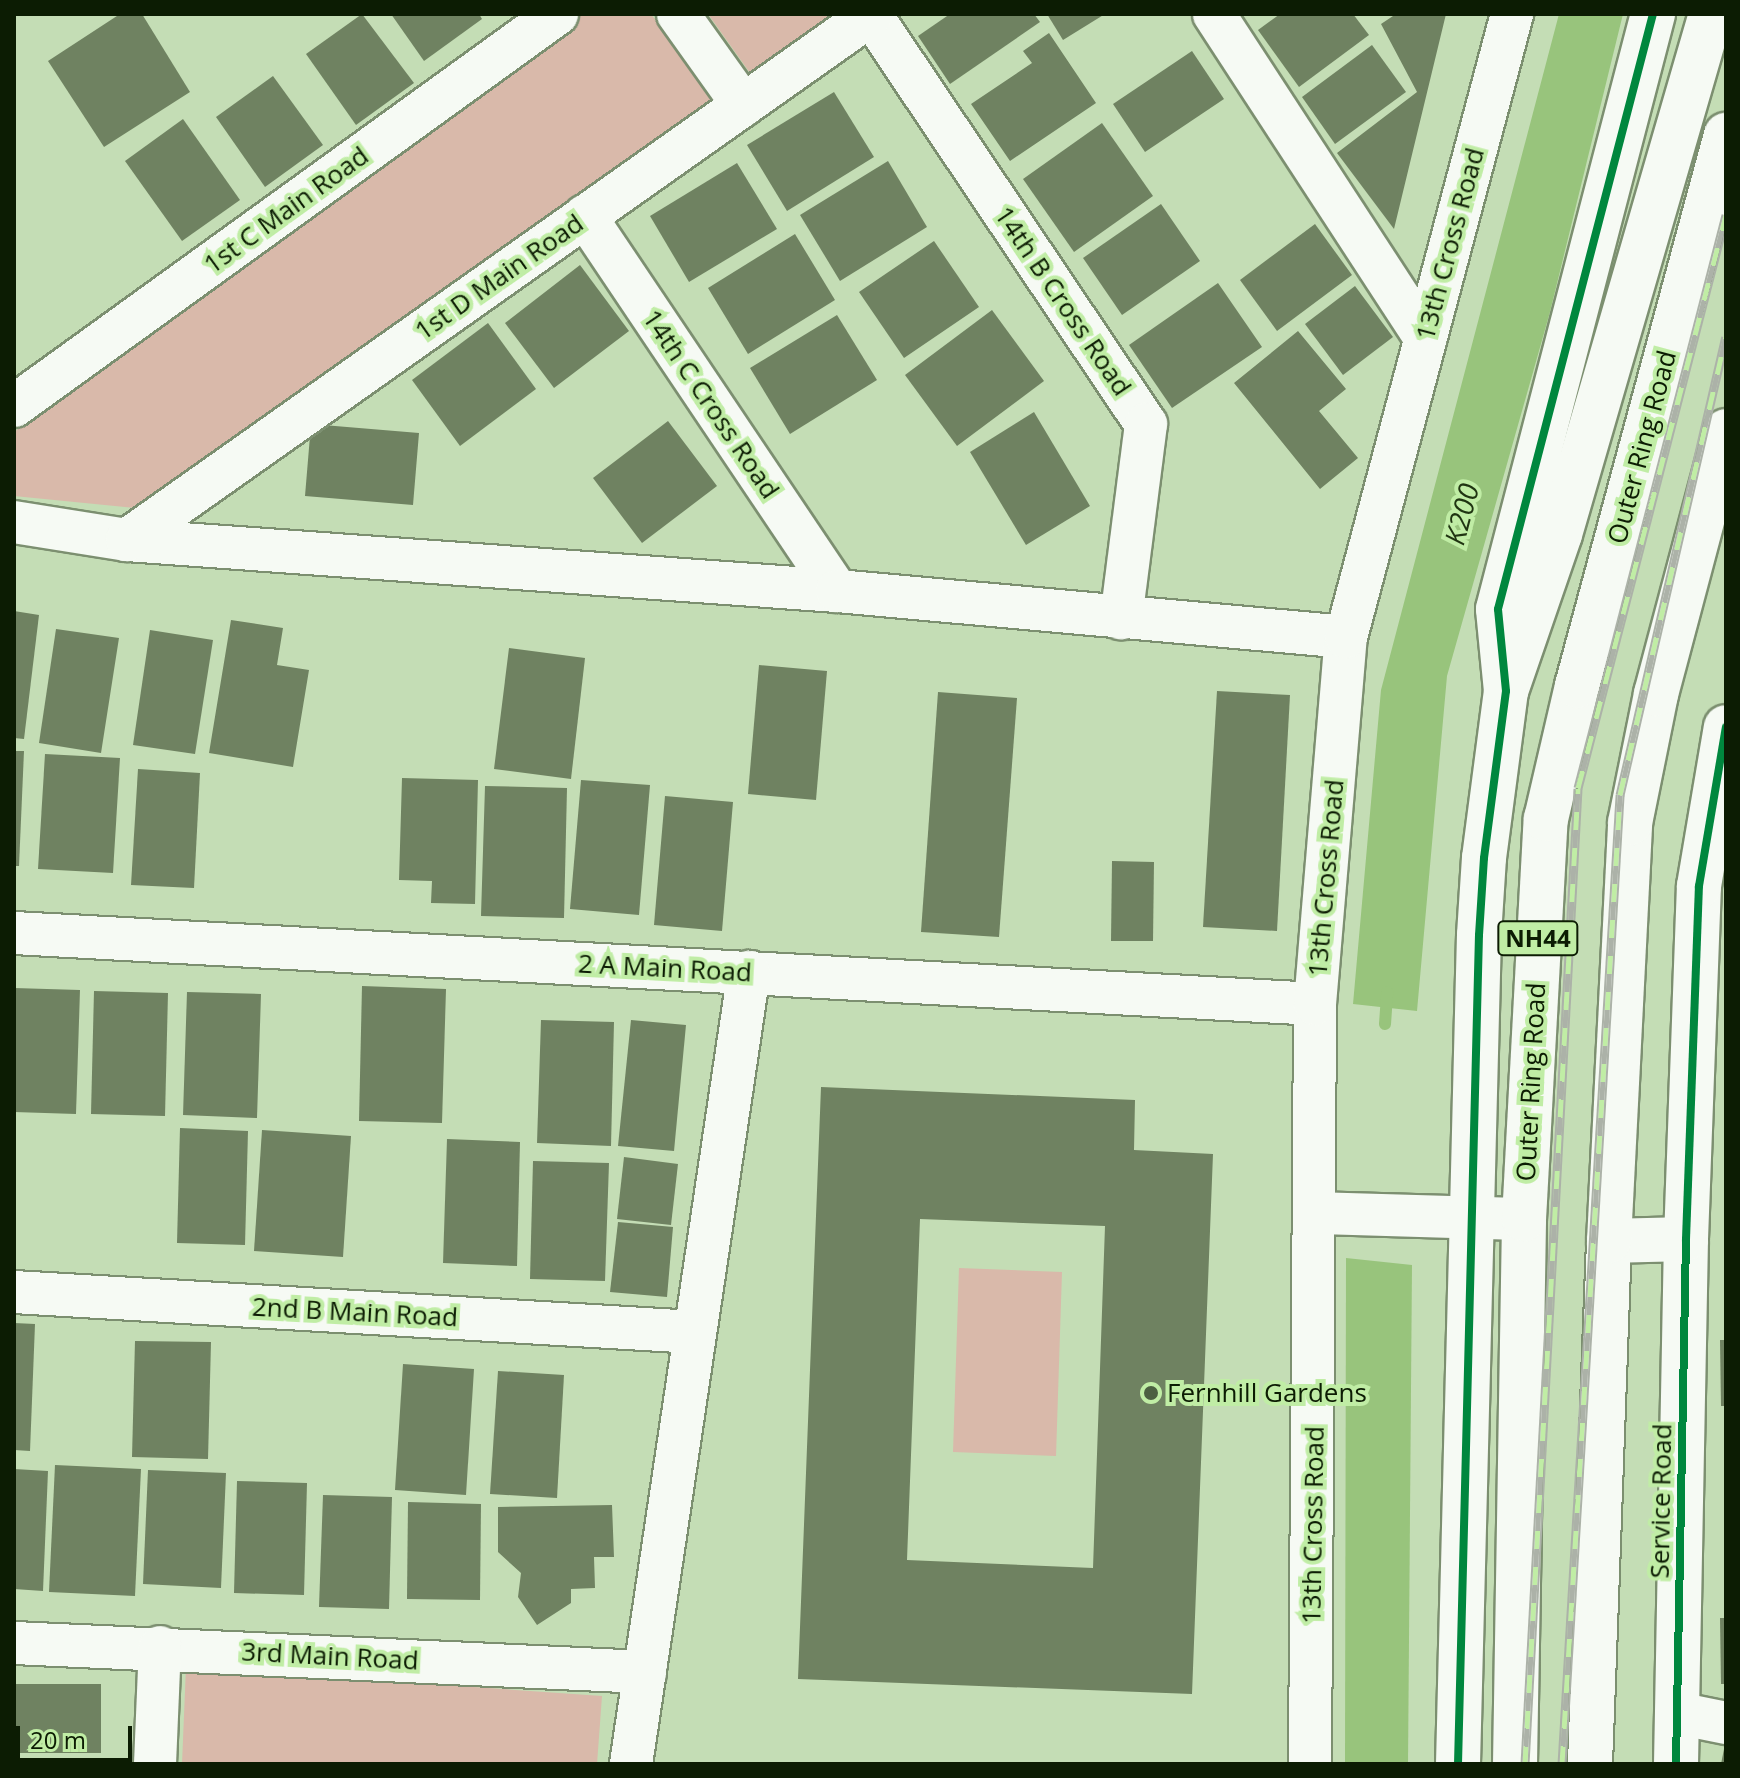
<!DOCTYPE html>
<style>
body{margin:0}
#map{position:relative;width:1740px;height:1778px;overflow:hidden;background:#c4ddb5;font-family:"Open Sans",sans-serif}
div>[style]{position:absolute}
[style*='--x']{left:calc(var(--x)*1px);top:calc(var(--y)*1px);width:calc(var(--w)*1px);rotate:calc(var(--a)*1deg)}
.green>*{inset:0;background:#d9b9aa}
.water>*{inset:0;background:#98c47c}
.stream>*{height:12px;margin:-6px;padding:0 6px;transform-origin:6px;border-radius:6px;background:#98c47c}
.building>*{inset:0;background:#6f8261}
.roads{filter:drop-shadow(2px 0 #7c8f70) drop-shadow(-2px 0 #7c8f70) drop-shadow(0 2px #7c8f70) drop-shadow(0 -2px #7c8f70)}
.minor>*{height:42px;margin:-21px;padding:0 21px;transform-origin:21px;border-radius:21px;background:#f6faf4}
.tertiary>*{height:44px;margin:-22px;padding:0 22px;transform-origin:22px;border-radius:22px;background:#f6faf4}
.primary>*{height:44px;margin:-22px;padding:0 22px;transform-origin:22px;border-radius:22px;background:#f6faf4}
.trunk>*{height:44px;margin:-22px;padding:0 22px;transform-origin:22px;border-radius:22px;background:#f6faf4}
.rail>*{height:9px;margin-top:-4.5px;transform-origin:0;background:repeating-linear-gradient(90deg,#c0eda5 0 18px,#acb2a8 0 36px);box-sizing:border-box;border-block:2px solid #acb2a8}
.cycleway>*{height:8px;margin:-4px;padding:0 4px;transform-origin:4px;border-radius:4px;background:#00873e}
.dots>*{width:22px;height:22px;translate:-50% -50%;box-sizing:border-box;border:4px solid #c0eda5;border-radius:50%}
span{translate:-50% -50%;white-space:nowrap;text-align:center;line-height:1.15;-webkit-text-stroke:8px #c0eda5;paint-order:stroke}
.shield-label span{padding:2px 6px;background:#c0eda5;border:2px solid;border-radius:6px;-webkit-text-stroke-width:0}
.shield-label{font-size:24px;color:#0c1c03;font-weight:700}
.street-label{font-size:26px;color:#0c1c03}
.poi-label{font-size:26px;color:#0c1c03}
.left{translate:0 -50%;text-align:left}
.water-label{font-size:28px;color:#1f3411;font-style:italic}
.frame{position:absolute;inset:0;border:16px solid #0c1c03;pointer-events:none}
.scale{position:absolute;left:16px;top:1726px;width:116px;height:36px;box-sizing:border-box;border:4px solid #0c1c03;border-top:0;padding-left:10px;font-size:24px;line-height:28px;white-space:nowrap;color:#0c1c03;-webkit-text-stroke:6px #c0eda5;paint-order:stroke}
</style>
<div id="map">
<div class="green">
<div style="clip-path:polygon(582px 14px,651px 14px,716px 101px,135px 508px,14px 496px,14px 432px)"></div>
<div style="clip-path:polygon(708px 14px,848px 14px,755px 80px)"></div>
<div style="clip-path:polygon(959px 1268px,1062px 1272px,1056px 1456px,953px 1452px)"></div>
<div style="clip-path:polygon(186px 1667px,602px 1696px,597px 1764px,182px 1764px)"></div>
</div>
<div class="water">
<div style="clip-path:polygon(1559px 14px,1623px 14px,1550px 312px,1447px 676px,1417px 1011px,1353px 1004px,1381px 690px)"></div>
<div style="clip-path:polygon(1346px 1258px,1412px 1265px,1408px 1764px,1345px 1764px)"></div>
</div>
<div class="stream">
<div style="--x:1385;--y:1024;--w:32;--a:-86"></div>
</div>
<div class="building">
<div style="clip-path:polygon(120px 14px,142px 14px,190px 92px,104px 147px,48px 61px)"></div>
<div style="clip-path:polygon(362px 14px,414px 83px,356px 125px,306px 54px)"></div>
<div style="clip-path:polygon(391px 14px,479px 14px,482px 19px,424px 61px)"></div>
<div style="clip-path:polygon(950px 14px,1034px 14px,1040px 22px,950px 84px,918px 36px)"></div>
<div style="clip-path:polygon(1047px 14px,1105px 14px,1063px 40px)"></div>
<div style="clip-path:polygon(1280px 14px,1353px 14px,1369px 35px,1299px 87px,1258px 30px)"></div>
<div style="clip-path:polygon(1396px 14px,1446px 14px,1394px 229px,1337px 153px,1417px 92px,1381px 24px)"></div>
<div style="clip-path:polygon(1049px 33px,1096px 103px,1010px 161px,971px 104px,1032px 63px,1023px 51px)"></div>
<div style="clip-path:polygon(1372px 45px,1406px 92px,1335px 144px,1302px 97px)"></div>
<div style="clip-path:polygon(1192px 51px,1224px 99px,1145px 152px,1113px 104px)"></div>
<div style="clip-path:polygon(273px 76px,323px 145px,265px 187px,216px 117px)"></div>
<div style="clip-path:polygon(834px 92px,874px 157px,787px 211px,747px 145px)"></div>
<div style="clip-path:polygon(183px 119px,240px 200px,182px 241px,125px 161px)"></div>
<div style="clip-path:polygon(1102px 123px,1153px 196px,1074px 252px,1023px 179px)"></div>
<div style="clip-path:polygon(888px 161px,927px 227px,840px 281px,800px 215px)"></div>
<div style="clip-path:polygon(737px 163px,777px 229px,689px 282px,650px 216px)"></div>
<div style="clip-path:polygon(1161px 204px,1200px 261px,1122px 315px,1083px 258px)"></div>
<div style="clip-path:polygon(1315px 224px,1352px 275px,1277px 331px,1240px 280px)"></div>
<div style="clip-path:polygon(795px 234px,835px 300px,748px 354px,708px 288px)"></div>
<div style="clip-path:polygon(934px 241px,979px 307px,904px 358px,859px 292px)"></div>
<div style="clip-path:polygon(580px 265px,629px 331px,554px 388px,505px 323px)"></div>
<div style="clip-path:polygon(1218px 283px,1262px 347px,1172px 408px,1129px 345px)"></div>
<div style="clip-path:polygon(1355px 286px,1393px 337px,1343px 375px,1305px 324px)"></div>
<div style="clip-path:polygon(992px 310px,1044px 381px,957px 446px,905px 375px)"></div>
<div style="clip-path:polygon(837px 315px,877px 380px,790px 434px,750px 368px)"></div>
<div style="clip-path:polygon(488px 323px,536px 389px,460px 446px,412px 380px)"></div>
<div style="clip-path:polygon(1298px 331px,1346px 389px,1319px 411px,1358px 458px,1320px 489px,1234px 383px)"></div>
<div style="clip-path:polygon(1034px 412px,1090px 506px,1026px 545px,970px 452px)"></div>
<div style="clip-path:polygon(668px 421px,717px 486px,642px 543px,593px 478px)"></div>
<div style="clip-path:polygon(311px 424px,419px 433px,413px 505px,305px 496px)"></div>
<div style="clip-path:polygon(14px 611px,39px 615px,24px 739px,14px 738px)"></div>
<div style="clip-path:polygon(231px 620px,283px 628px,277px 665px,309px 670px,293px 767px,209px 753px)"></div>
<div style="clip-path:polygon(56px 629px,119px 638px,101px 753px,39px 743px)"></div>
<div style="clip-path:polygon(150px 630px,213px 640px,195px 754px,133px 745px)"></div>
<div style="clip-path:polygon(509px 648px,585px 658px,571px 779px,494px 769px)"></div>
<div style="clip-path:polygon(759px 665px,827px 671px,816px 800px,748px 794px)"></div>
<div style="clip-path:polygon(1217px 691px,1290px 695px,1277px 931px,1203px 927px)"></div>
<div style="clip-path:polygon(938px 692px,1017px 698px,999px 937px,921px 932px)"></div>
<div style="clip-path:polygon(14px 751px,24px 751px,19px 866px,14px 866px)"></div>
<div style="clip-path:polygon(45px 754px,120px 758px,113px 873px,38px 869px)"></div>
<div style="clip-path:polygon(138px 769px,200px 773px,194px 888px,131px 885px)"></div>
<div style="clip-path:polygon(402px 778px,478px 780px,475px 904px,431px 903px,432px 881px,399px 880px)"></div>
<div style="clip-path:polygon(581px 780px,650px 785px,639px 915px,570px 909px)"></div>
<div style="clip-path:polygon(485px 786px,567px 788px,564px 918px,481px 916px)"></div>
<div style="clip-path:polygon(665px 796px,733px 802px,722px 931px,654px 925px)"></div>
<div style="clip-path:polygon(1112px 861px,1154px 862px,1153px 941px,1111px 941px)"></div>
<div style="clip-path:polygon(362px 986px,446px 989px,442px 1123px,359px 1121px)"></div>
<div style="clip-path:polygon(14px 988px,80px 990px,76px 1114px,14px 1112px)"></div>
<div style="clip-path:polygon(94px 991px,168px 993px,165px 1116px,91px 1114px)"></div>
<div style="clip-path:polygon(187px 992px,261px 994px,257px 1118px,183px 1115px)"></div>
<div style="clip-path:polygon(541px 1020px,614px 1022px,611px 1146px,537px 1143px)"></div>
<div style="clip-path:polygon(631px 1020px,686px 1025px,674px 1151px,618px 1146px)"></div>
<div style="clip-path:polygon(evenodd,821px 1087px,1135px 1100px,1134px 1150px,1213px 1154px,1192px 1694px,798px 1679px,821px 1087px,920px 1219px,1105px 1226px,1093px 1568px,907px 1560px,920px 1219px)"></div>
<div style="clip-path:polygon(180px 1128px,248px 1131px,245px 1245px,177px 1243px)"></div>
<div style="clip-path:polygon(262px 1130px,351px 1136px,343px 1257px,254px 1251px)"></div>
<div style="clip-path:polygon(447px 1139px,520px 1142px,517px 1266px,443px 1263px)"></div>
<div style="clip-path:polygon(624px 1157px,678px 1164px,671px 1225px,617px 1219px)"></div>
<div style="clip-path:polygon(533px 1161px,609px 1163px,605px 1281px,530px 1279px)"></div>
<div style="clip-path:polygon(618px 1222px,673px 1227px,667px 1297px,610px 1292px)"></div>
<div style="clip-path:polygon(14px 1323px,35px 1324px,30px 1451px,14px 1450px)"></div>
<div style="clip-path:polygon(1720px 1340px,1726px 1340px,1726px 1406px,1721px 1406px)"></div>
<div style="clip-path:polygon(135px 1341px,211px 1342px,208px 1459px,132px 1457px)"></div>
<div style="clip-path:polygon(403px 1364px,474px 1369px,466px 1495px,395px 1490px)"></div>
<div style="clip-path:polygon(498px 1371px,564px 1375px,557px 1498px,490px 1494px)"></div>
<div style="clip-path:polygon(55px 1465px,141px 1469px,135px 1596px,49px 1592px)"></div>
<div style="clip-path:polygon(14px 1469px,48px 1471px,43px 1591px,14px 1589px)"></div>
<div style="clip-path:polygon(148px 1470px,226px 1473px,221px 1588px,143px 1584px)"></div>
<div style="clip-path:polygon(237px 1481px,307px 1483px,304px 1595px,234px 1593px)"></div>
<div style="clip-path:polygon(323px 1495px,392px 1497px,389px 1609px,319px 1607px)"></div>
<div style="clip-path:polygon(408px 1502px,481px 1504px,480px 1600px,407px 1599px)"></div>
<div style="clip-path:polygon(612px 1505px,614px 1557px,594px 1557px,595px 1588px,571px 1589px,571px 1603px,537px 1625px,518px 1597px,521px 1573px,498px 1552px,498px 1507px)"></div>
<div style="clip-path:polygon(1720px 1618px,1726px 1618px,1726px 1684px,1721px 1684px)"></div>
<div style="clip-path:polygon(14px 1684px,101px 1684px,101px 1753px,14px 1753px)"></div>
<div style="clip-path:polygon(1725px 1744px,1726px 1764px,1721px 1764px)"></div>
</div>
<div class="roads">
<div class="minor">
<div style="--x:678;--y:14;--w:112;--a:54.5"></div>
<div style="--x:1214;--y:14;--w:387;--a:56.9"></div>
<div style="--x:871;--y:15;--w:493;--a:56.1"></div>
<div style="--x:1146;--y:424;--w:196;--a:97.3"></div>
<div style="--x:585;--y:216;--w:452;--a:56.1"></div>
<div style="--x:14;--y:406;--w:670;--a:-35.83"></div>
<div style="--x:14;--y:522;--w:114;--a:9.1"></div>
<div style="--x:127;--y:540;--w:712;--a:4.11"></div>
<div style="--x:837;--y:591;--w:511;--a:5.16"></div>
<div style="--x:127;--y:540;--w:912;--a:-35.22"></div>
<div style="--x:14;--y:933;--w:1303;--a:3.12"></div>
<div style="--x:1316;--y:1213;--w:208;--a:1.7"></div>
<div style="--x:14;--y:1292;--w:682;--a:3.36"></div>
<div style="--x:14;--y:1643;--w:632;--a:2.63"></div>
<div style="--x:1677;--y:1713;--w:50;--a:11.5"></div>
<div style="--x:155;--y:1764;--w:117;--a:-87.6"></div>
<div style="--x:631;--y:1764;--w:801;--a:-81.53"></div>
<div style="--x:1310;--y:1764;--w:760;--a:-89.62"></div>
<div style="--x:1315;--y:1004;--w:368;--a:-85.2"></div>
<div style="--x:1346;--y:637;--w:645;--a:-75.08"></div>
</div>
<div class="tertiary">
<div style="--x:1458;--y:1764;--w:829;--a:-88.55"></div>
<div style="--x:1479;--y:935;--w:77;--a:-86.3"></div>
<div style="--x:1484;--y:858;--w:168;--a:-82.5"></div>
<div style="--x:1506;--y:691;--w:82;--a:-95.6"></div>
<div style="--x:1498;--y:609;--w:615;--a:-75.4"></div>
<div style="--x:1676;--y:1764;--w:525;--a:-88.91"></div>
<div style="--x:1686;--y:1239;--w:353;--a:-87.9"></div>
<div style="--x:1699;--y:886;--w:161;--a:-80.4"></div>
</div>
<div class="primary">
<div style="--x:1506;--y:691;--w:166;--a:-71"></div>
<div style="--x:1560;--y:534;--w:541;--a:-73.81"></div>
</div>
<div class="trunk">
<div style="--x:1609;--y:1241;--w:77;--a:-1.5"></div>
<div style="--x:1515;--y:1764;--w:545;--a:-89.05"></div>
<div style="--x:1524;--y:1219;--w:401;--a:-86.9"></div>
<div style="--x:1546;--y:819;--w:137;--a:-76.9"></div>
<div style="--x:1577;--y:686;--w:571;--a:-74.87"></div>
<div style="--x:1590;--y:1764;--w:523;--a:-87.92"></div>
<div style="--x:1609;--y:1241;--w:419;--a:-87.1"></div>
<div style="--x:1630;--y:823;--w:132;--a:-78.6"></div>
<div style="--x:1656;--y:694;--w:272;--a:-75.1"></div>
</div>
</div>
<div class="rail">
<div style="--x:1525;--y:1764;--w:977;--a:-86.89"></div>
<div style="--x:1578;--y:788;--w:592;--a:-75.52"></div>
<div style="--x:1562;--y:1764;--w:971;--a:-86.57"></div>
<div style="--x:1620;--y:795;--w:470;--a:-77"></div>
</div>
<div class="cycleway">
<div style="--x:1458;--y:1764;--w:829;--a:-88.55"></div>
<div style="--x:1479;--y:935;--w:77;--a:-86.3"></div>
<div style="--x:1484;--y:858;--w:168;--a:-82.5"></div>
<div style="--x:1506;--y:691;--w:82;--a:-95.6"></div>
<div style="--x:1498;--y:609;--w:615;--a:-75.4"></div>
<div style="--x:1676;--y:1764;--w:525;--a:-88.91"></div>
<div style="--x:1686;--y:1239;--w:353;--a:-87.9"></div>
<div style="--x:1699;--y:886;--w:161;--a:-80.4"></div>
</div>
<div class="dots">
<div style="left:1151px;top:1393px;background:#4c6041"></div>
</div>
<div class="shield-label">
<span style="left:1538px;top:938px">NH44</span>
</div>
<div class="street-label">
<span style="left:286px;top:210px;rotate:-36deg">1st C Main Road</span>
<span style="left:1450px;top:244px;rotate:-75deg">13th Cross Road</span>
<span style="left:499px;top:277px;rotate:-35deg">1st D Main Road</span>
<span style="left:1063px;top:301px;rotate:56deg">14th B Cross Road</span>
<span style="left:711px;top:404px;rotate:56deg">14th C Cross Road</span>
<span style="left:1642px;top:447px;rotate:-75deg">Outer Ring Road</span>
<span style="left:1326px;top:878px;rotate:-85deg">13th Cross Road</span>
<span style="left:665px;top:968px;rotate:3deg">2 A Main Road</span>
<span style="left:1531px;top:1082px;rotate:-87deg">Outer Ring Road</span>
<span style="left:355px;top:1312px;rotate:3deg">2nd B Main Road</span>
<span style="left:1661px;top:1501px;rotate:-89deg">Service Road</span>
<span style="left:1313px;top:1525px;rotate:-89deg">13th Cross Road</span>
<span style="left:330px;top:1656px;rotate:3deg">3rd Main Road</span>
</div>
<div class="poi-label">
<span class="left" style="left:1167px;top:1393px">Fernhill Gardens</span>
</div>
<div class="water-label">
<span style="left:1461px;top:514px;rotate:-75deg">K200</span>
</div>
<div class="frame"></div>
<div class="scale">20 m</div>
</div>
